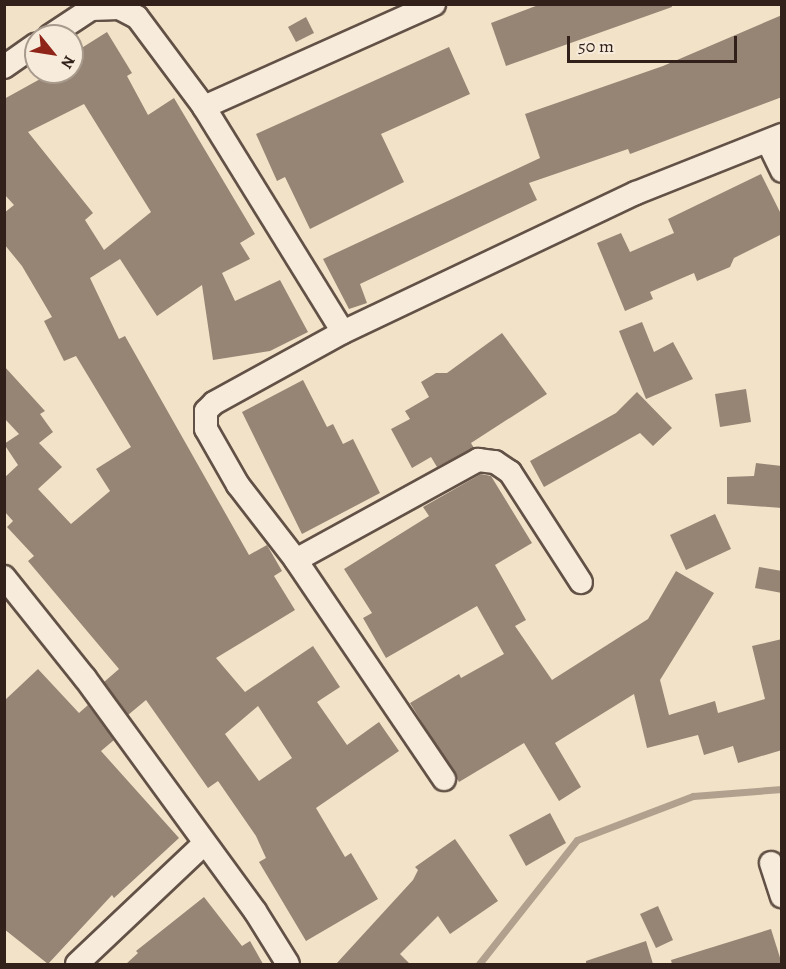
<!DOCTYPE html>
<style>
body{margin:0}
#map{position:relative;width:786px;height:969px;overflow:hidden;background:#f2e2c8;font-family:Alegreya,serif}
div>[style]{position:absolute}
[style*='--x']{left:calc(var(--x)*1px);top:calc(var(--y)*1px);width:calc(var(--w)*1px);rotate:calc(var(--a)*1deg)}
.stream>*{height:7px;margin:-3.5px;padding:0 3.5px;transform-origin:3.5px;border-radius:3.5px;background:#b1a08d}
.building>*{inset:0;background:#968575}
.roads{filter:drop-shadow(2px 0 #625146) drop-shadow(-2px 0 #625146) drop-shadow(0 2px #625146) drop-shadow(0 -2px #625146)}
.minor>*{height:22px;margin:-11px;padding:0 11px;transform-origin:11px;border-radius:11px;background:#f7ecdb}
span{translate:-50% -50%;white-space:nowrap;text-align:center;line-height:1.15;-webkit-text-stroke:6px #f7ecdb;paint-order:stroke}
.frame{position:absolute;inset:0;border:6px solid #32211b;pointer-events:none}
.north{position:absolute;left:24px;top:24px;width:60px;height:60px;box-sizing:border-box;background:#f7ecdb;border:2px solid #a89b8e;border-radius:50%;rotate:120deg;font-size:16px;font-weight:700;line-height:24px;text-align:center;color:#32211b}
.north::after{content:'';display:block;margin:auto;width:21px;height:27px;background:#8f2418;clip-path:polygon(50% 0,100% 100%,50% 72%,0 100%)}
.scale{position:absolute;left:567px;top:36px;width:170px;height:27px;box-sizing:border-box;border:3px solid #32211b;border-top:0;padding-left:8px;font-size:18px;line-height:21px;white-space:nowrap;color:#32211b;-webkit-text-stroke:4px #f7ecdb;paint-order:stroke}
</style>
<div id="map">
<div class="stream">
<div style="--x:479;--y:964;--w:158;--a:-51.7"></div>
<div style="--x:577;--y:840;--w:124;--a:-20.8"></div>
<div style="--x:693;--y:796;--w:89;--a:-4.5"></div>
</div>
<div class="building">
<div style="clip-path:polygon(541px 4px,671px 4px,672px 7px,506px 66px,491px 23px)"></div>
<div style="clip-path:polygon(782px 15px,782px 97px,630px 154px,628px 149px,529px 183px,537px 200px,360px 284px,367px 303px,349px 309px,323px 259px,540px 158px,525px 114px,663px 66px)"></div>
<div style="clip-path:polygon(306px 17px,314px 33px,296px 42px,288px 27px)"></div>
<div style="clip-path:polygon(evenodd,107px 32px,132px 73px,127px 76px,148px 115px,174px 98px,255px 234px,240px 243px,250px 259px,222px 273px,235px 301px,280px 280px,308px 332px,270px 351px,213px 360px,202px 285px,157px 316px,120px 259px,90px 278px,119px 339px,125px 336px,249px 555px,267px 545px,282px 571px,274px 576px,295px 610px,216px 658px,245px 692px,313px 646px,340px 687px,317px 702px,347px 745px,379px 722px,399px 751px,316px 808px,345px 857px,351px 853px,378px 899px,306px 941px,259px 862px,266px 858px,256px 836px,218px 781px,208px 788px,146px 700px,128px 715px,104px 682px,119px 669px,28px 561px,34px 556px,7px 527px,13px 521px,4px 511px,4px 478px,18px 465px,4px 444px,19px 434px,4px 418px,4px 366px,45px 411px,40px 414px,53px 432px,39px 443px,62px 467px,38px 489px,71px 524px,110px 491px,96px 469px,131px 447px,76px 356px,64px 361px,44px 321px,52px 317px,22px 266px,4px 244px,4px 213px,14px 205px,4px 194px,4px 99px,42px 78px,39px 72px,72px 72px,72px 54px,107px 32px,84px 104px,151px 212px,104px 250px,85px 220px,93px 213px,28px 132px,84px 104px,107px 32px,258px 706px,292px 758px,259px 781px,225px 734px,258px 706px)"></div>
<div style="clip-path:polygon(449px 47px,470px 94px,381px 134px,404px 182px,310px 229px,285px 177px,277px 181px,256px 134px)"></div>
<div style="clip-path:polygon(761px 174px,782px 216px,782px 234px,734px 258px,730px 267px,697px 281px,694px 273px,650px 292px,653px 299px,625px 311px,597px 243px,621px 233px,630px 252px,674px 233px,668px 219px)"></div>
<div style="clip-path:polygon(642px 322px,654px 352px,673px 342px,693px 379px,646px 399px,619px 331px)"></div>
<div style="clip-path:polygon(502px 333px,547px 394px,471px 443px,474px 448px,437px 467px,431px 457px,412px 468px,391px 429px,410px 419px,405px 411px,429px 397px,421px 382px,436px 373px,447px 373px)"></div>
<div style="clip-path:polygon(303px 380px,327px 427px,333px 424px,343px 444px,353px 439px,380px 493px,302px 534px,242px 412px)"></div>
<div style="clip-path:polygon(746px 389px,751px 422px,720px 427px,715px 394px)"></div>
<div style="clip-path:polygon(637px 392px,672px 428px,653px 446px,640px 433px,544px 487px,530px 461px,616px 413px)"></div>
<div style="clip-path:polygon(756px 463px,782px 466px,782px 508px,727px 504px,727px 477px,754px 476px)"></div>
<div style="clip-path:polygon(481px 474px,491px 476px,532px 543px,495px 565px,526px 620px,515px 626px,552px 680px,648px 619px,676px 571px,714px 593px,660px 680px,669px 715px,715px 701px,718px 713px,765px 699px,752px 646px,782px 639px,782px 750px,738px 763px,733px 746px,704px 755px,698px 735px,647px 748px,634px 694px,555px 743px,581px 787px,559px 801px,524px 743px,459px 782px,410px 703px,459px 674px,461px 678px,504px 654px,477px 606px,386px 658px,363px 618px,372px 613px,344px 569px,429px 516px,423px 507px)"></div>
<div style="clip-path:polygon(715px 514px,731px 549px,686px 570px,670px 535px)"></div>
<div style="clip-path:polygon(759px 567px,782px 571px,782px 593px,755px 588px)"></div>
<div style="clip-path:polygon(38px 669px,79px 713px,88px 705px,114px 740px,101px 751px,179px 838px,114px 898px,112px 895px,48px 964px,4px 929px,4px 701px)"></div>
<div style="clip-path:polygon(550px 813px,566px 843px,526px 866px,509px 835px)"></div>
<div style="clip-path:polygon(455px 839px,498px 901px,450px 934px,438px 916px,400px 954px,410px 964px,336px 964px,413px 880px,418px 870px,415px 867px)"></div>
<div style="clip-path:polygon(204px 897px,242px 946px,250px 941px,263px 964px,126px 964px,138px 953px,136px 951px)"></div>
<div style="clip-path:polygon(658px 906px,673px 940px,656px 948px,640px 914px)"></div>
<div style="clip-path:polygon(771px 929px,782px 964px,672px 964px,671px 960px)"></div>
<div style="clip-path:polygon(646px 941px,653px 964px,586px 964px,586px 961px)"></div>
</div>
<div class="roads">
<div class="minor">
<div style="--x:50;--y:36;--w:49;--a:-33.4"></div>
<div style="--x:91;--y:9;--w:28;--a:-2"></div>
<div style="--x:119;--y:8;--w:20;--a:27"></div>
<div style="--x:137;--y:17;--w:112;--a:53.3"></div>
<div style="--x:204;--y:107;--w:264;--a:58.3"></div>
<div style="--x:4;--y:67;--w:39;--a:-35"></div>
<div style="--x:204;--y:107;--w:252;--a:-24.1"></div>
<div style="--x:768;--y:142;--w:32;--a:64"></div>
<div style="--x:296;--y:560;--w:208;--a:-28.8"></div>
<div style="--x:478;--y:460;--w:17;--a:7"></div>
<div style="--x:495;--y:462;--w:18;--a:34"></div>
<div style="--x:510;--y:472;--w:131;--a:57.2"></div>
<div style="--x:4;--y:577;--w:129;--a:51.3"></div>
<div style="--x:85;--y:678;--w:288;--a:53.9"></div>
<div style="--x:255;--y:911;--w:62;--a:58.1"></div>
<div style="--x:444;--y:779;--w:264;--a:-124.1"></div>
<div style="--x:296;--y:560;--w:95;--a:-127.7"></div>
<div style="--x:238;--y:485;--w:64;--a:-119.7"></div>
<div style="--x:206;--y:429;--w:18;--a:-90"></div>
<div style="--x:206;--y:411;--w:11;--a:-45"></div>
<div style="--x:214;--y:403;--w:147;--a:-28.8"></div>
<div style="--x:343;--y:332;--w:324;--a:-25.4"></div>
<div style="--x:636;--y:193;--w:157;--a:-21.7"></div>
<div style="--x:771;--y:863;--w:35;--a:72"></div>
<div style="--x:77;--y:964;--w:175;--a:-43.4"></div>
</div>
</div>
<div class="frame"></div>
<div class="north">N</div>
<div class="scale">50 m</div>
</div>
